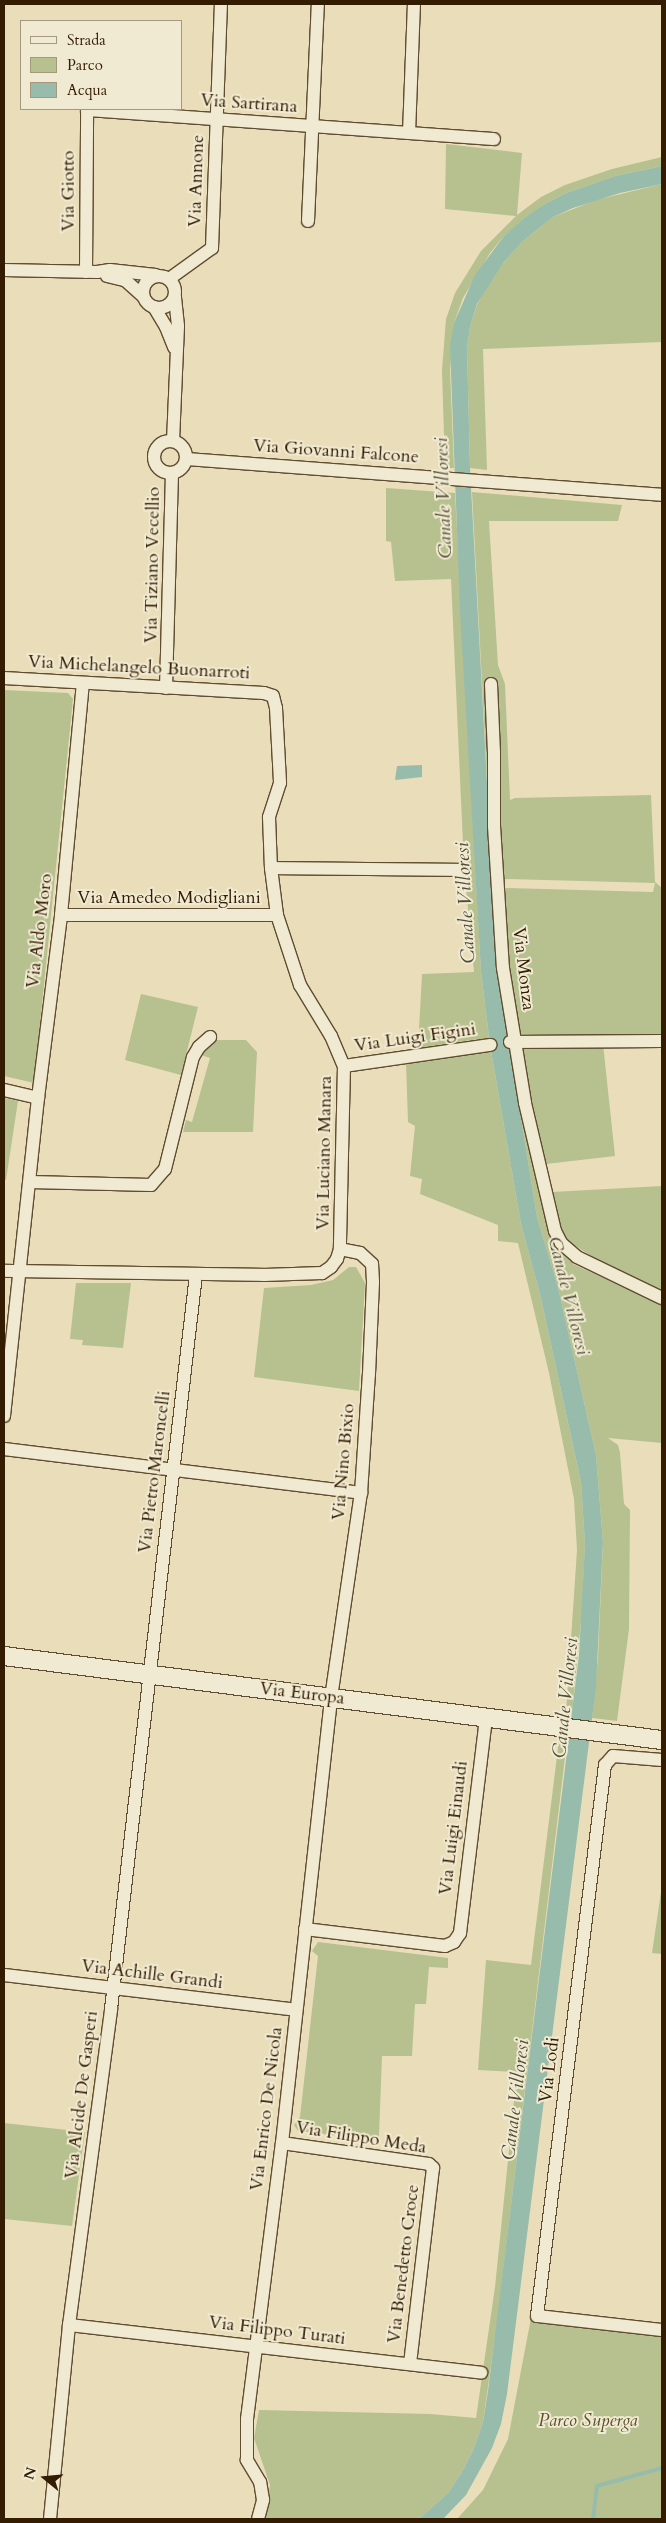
<!DOCTYPE html>
<style>
body{margin:0}
#map{position:relative;width:666px;height:2523px;overflow:hidden;background:#e9deb9;font-family:Cardo,serif}
div>[style]{position:absolute}
[style*='--x']{left:calc(var(--x)*1px);top:calc(var(--y)*1px);width:calc(var(--w)*1px);rotate:calc(var(--a)*1deg)}
.green>*{inset:0;background:#b6c18f}
.water>*{inset:0;background:#98bcab}
.stream>*{height:4px;margin:-2px;padding:0 2px;transform-origin:2px;border-radius:2px;background:#98bcab}
.roads{filter:drop-shadow(1px 0 #604c30) drop-shadow(-1px 0 #604c30) drop-shadow(0 1px #604c30) drop-shadow(0 -1px #604c30)}
.street>*{height:12px;margin:-6px;padding:0 6px;transform-origin:6px;border-radius:6px;background:#f1ead2}
.street>.ring{margin:-6px;padding:0;box-sizing:content-box;background:none;border:12px solid #f1ead2;border-radius:50%}
.secondary>*{height:18px;margin:-9px;padding:0 9px;transform-origin:9px;border-radius:9px;background:#f1ead2}
span{translate:-50% -50%;white-space:nowrap;text-align:center;line-height:1.15;-webkit-text-stroke:4px #f1ead2;paint-order:stroke}
.street-label{font-size:18px;color:#331c02}
.park-label{font-size:18px;color:#5a4e2c;font-style:italic}
.water-label{font-size:19px;color:#514c35;font-style:italic}
.frame{position:absolute;inset:0;border:5px solid #331c02;pointer-events:none}
.legend{position:absolute;left:20px;top:20px;width:162px;height:90px;box-sizing:border-box;background:#f1ead2;border:1px solid #a5987f;margin:0;padding:6px 9px;list-style:none;font-size:15px;color:#331c02}
.legend li{display:flex;align-items:center;gap:10px;height:25px}
.legend b{width:25px;border:1px solid #a5987f}
.north{position:absolute;left:20px;top:2453px;width:50px;height:50px;-webkit-text-stroke:4px #f1ead2;paint-order:stroke;rotate:287deg;font-size:14px;font-weight:700;line-height:20px;text-align:center;color:#331c02}
.north::after{content:'';display:block;margin:auto;width:18px;height:22px;background:#331c02;clip-path:polygon(50% 0,100% 100%,50% 72%,0 100%)}
</style>
<div id="map">
<div class="green">
<div style="clip-path:polygon(446px 144px,522px 153px,517px 215px,541px 197px,565px 185px,612px 169px,662px 157px,662px 166px,615px 176px,566px 193px,545px 204px,504px 236px,490px 253px,463px 298px,454px 323px,450px 369px,454px 468px,445px 468px,442px 370px,446px 319px,455px 293px,481px 251px,516px 216px,445px 209px)"></div>
<div style="clip-path:polygon(662px 184px,662px 342px,483px 349px,487px 470px,470px 468px,467px 348px,470px 327px,477px 305px,489px 282px,503px 263px,522px 242px,553px 217px,596px 200px)"></div>
<div style="clip-path:polygon(386px 488px,455px 493px,481px 972px,490px 1045px,521px 1224px,540px 1294px,581px 1482px,585px 1544px,582px 1611px,572px 1713px,566px 1713px,577px 1550px,574px 1499px,549px 1373px,518px 1243px,498px 1241px,498px 1225px,420px 1194px,422px 1179px,410px 1176px,415px 1126px,408px 1122px,406px 1062px,483px 1052px,479px 1039px,418px 1048px,422px 974px,474px 972px,464px 866px,451px 579px,395px 581px,391px 542px,386px 541px)"></div>
<div style="clip-path:polygon(evenodd,472px 492px,622px 505px,618px 521px,489px 521px,498px 665px,505px 684px,510px 800px,515px 798px,651px 795px,655px 882px,662px 888px,662px 1038px,603px 1044px,615px 1156px,546px 1164px,552px 1192px,662px 1186px,662px 1291px,608px 1267px,565px 1239px,573px 1264px,662px 1305px,662px 1443px,608px 1438px,618px 1445px,620px 1453px,624px 1504px,630px 1510px,629px 1629px,617px 1721px,592px 1718px,598px 1657px,603px 1542px,596px 1455px,558px 1287px,537px 1217px,497px 969px,472px 492px,504px 879px,655px 883px,653px 892px,505px 888px,504px 879px)"></div>
<div style="clip-path:polygon(4px 690px,68px 693px,73px 699px,34px 1083px,4px 1076px)"></div>
<div style="clip-path:polygon(141px 994px,198px 1007px,181px 1075px,125px 1060px)"></div>
<div style="clip-path:polygon(216px 1040px,246px 1040px,257px 1052px,253px 1132px,183px 1132px,186px 1120px,192px 1122px,210px 1058px,201px 1055px,206px 1047px)"></div>
<div style="clip-path:polygon(4px 1098px,18px 1101px,6px 1180px,4px 1180px)"></div>
<div style="clip-path:polygon(349px 1267px,356px 1267px,365px 1283px,359px 1391px,254px 1377px,264px 1288px,311px 1285px,333px 1280px)"></div>
<div style="clip-path:polygon(76px 1283px,131px 1283px,123px 1348px,82px 1345px,83px 1340px,70px 1339px)"></div>
<div style="clip-path:polygon(559px 1740px,567px 1741px,496px 2330px,483px 2422px,474px 2448px,463px 2470px,449px 2492px,419px 2519px,265px 2519px,270px 2485px,254px 2438px,259px 2410px,430px 2414px,476px 2418px,495px 2287px,517px 2072px,478px 2070px,486px 1960px,531px 1965px)"></div>
<div style="clip-path:polygon(661px 1892px,662px 1892px,662px 1954px,652px 1953px)"></div>
<div style="clip-path:polygon(318px 1942px,448px 1958px,448px 1968px,429px 1967px,426px 2004px,415px 2004px,412px 2056px,382px 2056px,379px 2136px,374px 2140px,298px 2131px,294px 2125px,300px 2117px,318px 1956px,312px 1951px)"></div>
<div style="clip-path:polygon(4px 2123px,85px 2132px,72px 2226px,4px 2219px)"></div>
<div style="clip-path:polygon(531px 2318px,662px 2335px,662px 2519px,457px 2519px,483px 2490px,508px 2439px)"></div>
</div>
<div class="water">
<div style="clip-path:polygon(662px 166px,662px 184px,620px 193px,573px 208px,553px 217px,522px 242px,503px 263px,477px 304px,470px 327px,467px 348px,470px 468px,497px 969px,537px 1217px,558px 1287px,596px 1455px,603px 1542px,596px 1687px,507px 2394px,501px 2424px,492px 2448px,466px 2495px,443px 2519px,419px 2519px,449px 2492px,463px 2470px,474px 2448px,483px 2422px,488px 2391px,579px 1655px,585px 1544px,581px 1482px,540px 1294px,521px 1224px,490px 1045px,481px 972px,460px 611px,450px 346px,454px 323px,475px 275px,504px 236px,526px 217px,545px 204px,566px 193px,615px 176px)"></div>
<div style="clip-path:polygon(422px 765px,422px 777px,395px 780px,397px 766px)"></div>
</div>
<div class="stream">
<div style="--x:593;--y:2519;--w:33;--a:-83"></div>
<div style="--x:597;--y:2486;--w:67;--a:-15.5"></div>
</div>
<div class="roads">
<div class="street">
<div style="--x:409;--y:133;--w:129;--a:-87.8"></div>
<div style="--x:308;--y:221;--w:217;--a:-87.4"></div>
<div style="--x:4;--y:270;--w:93;--a:1.2"></div>
<div style="--x:97;--y:272;--w:13;--a:-9"></div>
<div style="--x:110;--y:270;--w:46;--a:6.2"></div>
<div style="--x:86;--y:272;--w:162;--a:-89.6"></div>
<div style="--x:87;--y:110;--w:408;--a:4.1"></div>
<div class="ring" style="left:143px;top:276px;width:20px;height:20px"></div>
<div style="--x:107;--y:276;--w:18;--a:13"></div>
<div style="--x:125;--y:280;--w:24;--a:42"></div>
<div style="--x:169;--y:279;--w:53;--a:-35.8"></div>
<div style="--x:212;--y:248;--w:244;--a:-87.9"></div>
<div style="--x:154;--y:307;--w:23;--a:59"></div>
<div style="--x:166;--y:327;--w:22;--a:68"></div>
<div class="ring" style="left:154px;top:441px;width:20px;height:20px"></div>
<div style="--x:173;--y:441;--w:115;--a:-87.5"></div>
<div style="--x:178;--y:326;--w:29;--a:-96"></div>
<div style="--x:186;--y:459;--w:477;--a:4.3"></div>
<div style="--x:4;--y:678;--w:260;--a:3.3"></div>
<div style="--x:264;--y:693;--w:9;--a:18"></div>
<div style="--x:273;--y:696;--w:12;--a:76"></div>
<div style="--x:276;--y:708;--w:75;--a:86.9"></div>
<div style="--x:280;--y:783;--w:36;--a:108"></div>
<div style="--x:269;--y:817;--w:51;--a:87.8"></div>
<div style="--x:271;--y:868;--w:47;--a:82.7"></div>
<div style="--x:277;--y:915;--w:74;--a:71.8"></div>
<div style="--x:300;--y:985;--w:60;--a:58.7"></div>
<div style="--x:331;--y:1036;--w:33;--a:67"></div>
<div style="--x:344;--y:1066;--w:183;--a:91.3"></div>
<div style="--x:340;--y:1249;--w:10;--a:107"></div>
<div style="--x:337;--y:1259;--w:10;--a:127"></div>
<div style="--x:331;--y:1267;--w:11;--a:146"></div>
<div style="--x:322;--y:1273;--w:58;--a:178"></div>
<div style="--x:264;--y:1275;--w:260;--a:-179.1"></div>
<div style="--x:491;--y:684;--w:68;--a:87.5"></div>
<div style="--x:494;--y:752;--w:74;--a:90"></div>
<div style="--x:494;--y:826;--w:142;--a:86.4"></div>
<div style="--x:503;--y:968;--w:137;--a:80.7"></div>
<div style="--x:525;--y:1103;--w:131;--a:76.8"></div>
<div style="--x:555;--y:1231;--w:13;--a:63"></div>
<div style="--x:561;--y:1243;--w:21;--a:41"></div>
<div style="--x:577;--y:1257;--w:94;--a:25.8"></div>
<div style="--x:166;--y:688;--w:215;--a:-88.4"></div>
<div style="--x:271;--y:868;--w:193;--a:0.6"></div>
<div style="--x:61;--y:915;--w:216;--a:0"></div>
<div style="--x:510;--y:1042;--w:152;--a:-0.4"></div>
<div style="--x:344;--y:1066;--w:148;--a:-8.2"></div>
<div style="--x:4;--y:1090;--w:35;--a:13"></div>
<div style="--x:30;--y:1182;--w:121;--a:1.4"></div>
<div style="--x:151;--y:1185;--w:21;--a:-49"></div>
<div style="--x:165;--y:1169;--w:115;--a:-76"></div>
<div style="--x:193;--y:1057;--w:12;--a:-59"></div>
<div style="--x:199;--y:1047;--w:15;--a:-42"></div>
<div style="--x:4;--y:1416;--w:320;--a:-83.9"></div>
<div style="--x:38;--y:1098;--w:184;--a:-82.8"></div>
<div style="--x:61;--y:915;--w:232;--a:-84.6"></div>
<div style="--x:4;--y:1449;--w:360;--a:7"></div>
<div style="--x:662;--y:1760;--w:49;--a:-175.3"></div>
<div style="--x:613;--y:1756;--w:12;--a:132"></div>
<div style="--x:605;--y:1765;--w:555;--a:97.04"></div>
<div style="--x:537;--y:2316;--w:126;--a:6.4"></div>
<div style="--x:305;--y:1929;--w:141;--a:6.9"></div>
<div style="--x:445;--y:1946;--w:10;--a:-24"></div>
<div style="--x:454;--y:1942;--w:11;--a:-56"></div>
<div style="--x:460;--y:1933;--w:217;--a:-83.1"></div>
<div style="--x:4;--y:1975;--w:294;--a:6.8"></div>
<div style="--x:282;--y:2143;--w:148;--a:8.1"></div>
<div style="--x:429;--y:2164;--w:6;--a:45"></div>
<div style="--x:433;--y:2168;--w:197;--a:96.7"></div>
<div style="--x:69;--y:2325;--w:415;--a:6.6"></div>
<div style="--x:50;--y:2519;--w:195;--a:-84.4"></div>
<div style="--x:69;--y:2325;--w:319;--a:-82.4"></div>
<div style="--x:111;--y:2009;--w:740;--a:-83.4"></div>
<div style="--x:258;--y:2519;--w:20;--a:-75"></div>
<div style="--x:263;--y:2500;--w:18;--a:-99"></div>
<div style="--x:260;--y:2482;--w:26;--a:-121"></div>
<div style="--x:247;--y:2460;--w:41;--a:-90"></div>
<div style="--x:247;--y:2419;--w:278;--a:-82.8"></div>
<div style="--x:282;--y:2143;--w:448;--a:-83.7"></div>
<div style="--x:331;--y:1698;--w:207;--a:-81.7"></div>
<div style="--x:361;--y:1493;--w:119;--a:-86.2"></div>
<div style="--x:369;--y:1374;--w:92;--a:-87.5"></div>
<div style="--x:373;--y:1282;--w:18;--a:-93"></div>
<div style="--x:372;--y:1264;--w:16;--a:-137"></div>
<div style="--x:360;--y:1253;--w:20;--a:-169"></div>
</div>
<div class="secondary">
<div style="--x:4;--y:1656;--w:663;--a:7.28"></div>
</div>
</div>
<div class="street-label">
<span style="left:249px;top:104px;rotate:4deg">Via Sartirana</span>
<span style="left:197px;top:181px;rotate:-88deg">Via Annone</span>
<span style="left:69px;top:191px;rotate:-90deg">Via Giotto</span>
<span style="left:336px;top:452px;rotate:4deg">Via Giovanni Falcone</span>
<span style="left:153px;top:565px;rotate:-89deg">Via Tiziano Vecellio</span>
<span style="left:139px;top:668px;rotate:3deg">Via Michelangelo Buonarroti</span>
<span style="left:169px;top:898px">Via Amedeo Modigliani</span>
<span style="left:40px;top:931px;rotate:-83deg">Via Aldo Moro</span>
<span style="left:523px;top:969px;rotate:83deg">Via Monza</span>
<span style="left:415px;top:1038px;rotate:-8deg">Via Luigi Figini</span>
<span style="left:325px;top:1153px;rotate:-89deg">Via Luciano Manara</span>
<span style="left:344px;top:1462px;rotate:-85deg">Via Nino Bixio</span>
<span style="left:155px;top:1472px;rotate:-83deg">Via Pietro Maroncelli</span>
<span style="left:302px;top:1694px;rotate:7deg">Via Europa</span>
<span style="left:454px;top:1828px;rotate:-83deg">Via Luigi Einaudi</span>
<span style="left:152px;top:1975px;rotate:7deg">Via Achille Grandi</span>
<span style="left:550px;top:2070px;rotate:-83deg">Via Lodi</span>
<span style="left:82px;top:2095px;rotate:-83deg">Via Alcide De Gasperi</span>
<span style="left:267px;top:2109px;rotate:-83deg">Via Enrico De Nicola</span>
<span style="left:361px;top:2138px;rotate:9deg">Via Filippo Meda</span>
<span style="left:404px;top:2264px;rotate:-83deg">Via Benedetto Croce</span>
<span style="left:277px;top:2331px;rotate:7deg">Via Filippo Turati</span>
</div>
<div class="park-label">
<span style="left:588px;top:2421px">Parco Superga</span>
</div>
<div class="water-label">
<span style="left:444px;top:498px;rotate:-92deg">Canale Villoresi</span>
<span style="left:466px;top:903px;rotate:-93deg">Canale Villoresi</span>
<span style="left:568px;top:1296px;rotate:76deg">Canale Villoresi</span>
<span style="left:566px;top:1698px;rotate:-84deg">Canale Villoresi</span>
<span style="left:516px;top:2100px;rotate:-83deg">Canale Villoresi</span>
</div>
<div class="frame"></div>
<ul class="legend">
<li><b style="height:6px;background:#f1ead2"></b>Strada</li>
<li><b style="height:14px;background:#b6c18f"></b>Parco</li>
<li><b style="height:14px;background:#98bcab"></b>Acqua</li>
</ul>
<div class="north">N</div>
</div>
